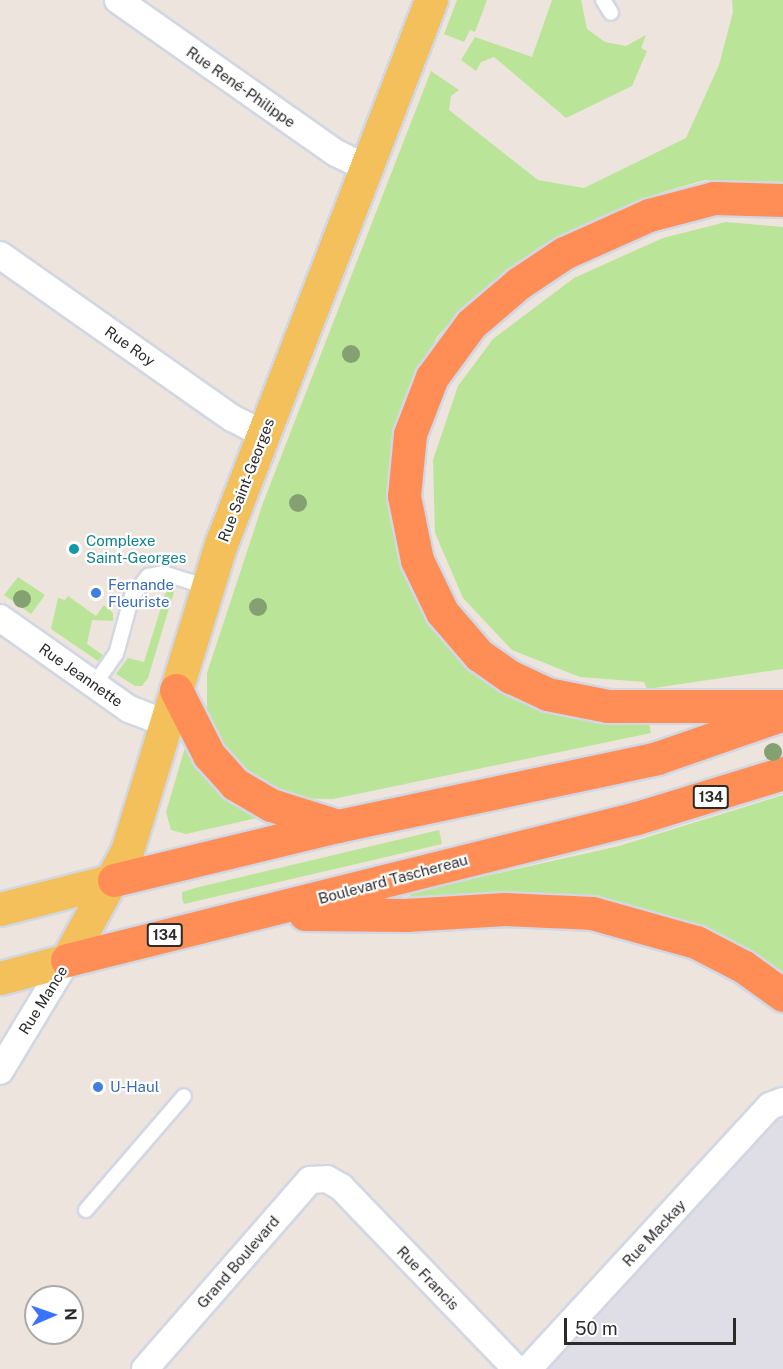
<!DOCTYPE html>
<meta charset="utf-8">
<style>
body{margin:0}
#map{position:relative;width:783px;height:1369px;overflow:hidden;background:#ede4dd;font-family:"Public Sans",sans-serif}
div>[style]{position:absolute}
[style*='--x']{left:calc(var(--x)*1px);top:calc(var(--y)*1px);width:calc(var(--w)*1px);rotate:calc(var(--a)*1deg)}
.industrial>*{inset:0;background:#dfdde5}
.green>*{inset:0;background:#bae598}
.roads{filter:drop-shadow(2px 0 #d2d7e4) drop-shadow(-2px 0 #d2d7e4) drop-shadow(0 2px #d2d7e4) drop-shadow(0 -2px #d2d7e4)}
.lane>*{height:14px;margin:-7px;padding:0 7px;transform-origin:7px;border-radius:7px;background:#fff}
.street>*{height:26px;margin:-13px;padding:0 13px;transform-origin:13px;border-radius:13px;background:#fff}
.primary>*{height:33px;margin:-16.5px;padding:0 16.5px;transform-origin:16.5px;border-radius:16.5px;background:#f3c05c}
.highway>*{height:33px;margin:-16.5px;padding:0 16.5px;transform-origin:16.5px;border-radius:16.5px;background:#ff8d56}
.trees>*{width:18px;height:18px;margin:-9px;border-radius:50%;background:#86a171}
.dots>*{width:16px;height:16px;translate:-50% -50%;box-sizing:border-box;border:3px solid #fff;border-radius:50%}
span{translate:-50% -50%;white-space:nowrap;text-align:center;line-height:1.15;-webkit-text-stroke:4.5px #fff;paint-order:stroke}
.shield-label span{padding:2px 4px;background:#fff;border:2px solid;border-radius:4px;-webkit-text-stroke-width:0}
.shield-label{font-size:14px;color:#2b2b2b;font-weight:700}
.street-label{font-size:15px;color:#2b2b2b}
.culture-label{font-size:15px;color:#0d838f}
.left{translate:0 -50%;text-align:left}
.shop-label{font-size:15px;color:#366cbe}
.north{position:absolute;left:24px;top:1285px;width:60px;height:60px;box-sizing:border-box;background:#fff;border:2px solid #aaa;border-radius:50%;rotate:88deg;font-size:16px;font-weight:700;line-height:24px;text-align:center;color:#2b2b2b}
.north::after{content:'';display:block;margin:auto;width:21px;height:27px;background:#3a73fd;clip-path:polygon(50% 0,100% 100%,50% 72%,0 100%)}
.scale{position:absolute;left:564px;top:1318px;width:172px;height:27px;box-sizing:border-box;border:3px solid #2b2b2b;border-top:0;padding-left:8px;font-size:18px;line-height:21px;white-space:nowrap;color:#2b2b2b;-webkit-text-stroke:4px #fff;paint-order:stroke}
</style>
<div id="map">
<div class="industrial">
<div style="clip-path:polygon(783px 1115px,783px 1369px,546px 1369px)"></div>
</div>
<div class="green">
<div style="clip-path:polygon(457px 0,487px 0,475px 32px,470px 30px,464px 42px,444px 34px)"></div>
<div style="clip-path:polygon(552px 0,581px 0,587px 29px,605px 42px,626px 46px,646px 35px,641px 48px,647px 51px,632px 86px,566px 118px,494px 57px,481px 62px,476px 71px,461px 60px,475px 37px,532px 57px)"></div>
<div style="clip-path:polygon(732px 0,783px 0,783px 182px,705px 180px,663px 192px,605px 215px,508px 271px,459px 312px,437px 337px,401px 408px,390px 452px,391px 520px,407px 581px,452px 649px,478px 674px,528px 705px,586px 720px,649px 723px,651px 733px,333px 799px,291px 798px,238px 773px,207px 717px,207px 673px,263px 503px,431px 71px,459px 90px,451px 96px,449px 110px,538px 180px,584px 188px,686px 138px,719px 65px,733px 12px)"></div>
<div style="clip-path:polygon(726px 222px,783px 227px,783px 669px,647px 689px,644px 682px,580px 677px,512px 650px,463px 598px,435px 533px,433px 460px,458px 386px,493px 339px,574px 278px,663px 238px)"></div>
<div style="clip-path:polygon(18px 577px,45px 595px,31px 614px,4px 595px)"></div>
<div style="clip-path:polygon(168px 585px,175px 588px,148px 678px,142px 686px,135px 686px,116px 674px,128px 658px,144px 662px)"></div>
<div style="clip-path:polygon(68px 596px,96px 616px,104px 605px,113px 613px,113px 621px,92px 620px,87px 644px,103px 655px,98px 661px,51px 629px,58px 598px,65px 600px)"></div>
<div style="clip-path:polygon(187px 741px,262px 817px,186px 834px,171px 830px,166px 812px)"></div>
<div style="clip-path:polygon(783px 795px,783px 981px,732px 948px,409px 901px,410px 893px,619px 846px)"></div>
<div style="clip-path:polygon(439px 830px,442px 844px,184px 904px,182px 898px,182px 892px,199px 887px)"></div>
</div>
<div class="roads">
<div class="lane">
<div style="--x:603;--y:0;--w:15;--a:58"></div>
<div style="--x:94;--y:685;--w:38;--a:-55"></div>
<div style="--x:116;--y:654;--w:60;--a:-74.6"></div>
<div style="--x:132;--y:596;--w:26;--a:-51"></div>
<div style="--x:148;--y:576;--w:15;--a:-11"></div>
<div style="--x:163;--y:573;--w:46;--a:17.7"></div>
<div style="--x:86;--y:1210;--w:150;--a:-49.3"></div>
</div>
<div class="street">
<div style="--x:118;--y:0;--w:266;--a:35.1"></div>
<div style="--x:336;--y:153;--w:34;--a:26"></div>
<div style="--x:0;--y:255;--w:284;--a:35.1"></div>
<div style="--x:232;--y:418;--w:35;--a:27"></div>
<div style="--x:0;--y:618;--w:158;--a:35.2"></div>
<div style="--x:129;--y:709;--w:40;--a:21"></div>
<div style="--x:0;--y:1071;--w:130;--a:-58.9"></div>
<div style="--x:145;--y:1369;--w:251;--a:-48.9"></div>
<div style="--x:310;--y:1180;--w:17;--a:-3"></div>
<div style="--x:327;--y:1179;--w:16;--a:30"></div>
<div style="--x:341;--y:1187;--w:252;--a:46.1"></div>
<div style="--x:528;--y:1369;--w:357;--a:-47.4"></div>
<div style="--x:770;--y:1106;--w:14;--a:-21"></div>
</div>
<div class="primary">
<div style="--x:0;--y:909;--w:118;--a:-14.3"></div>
<div style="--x:0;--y:978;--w:69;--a:-15"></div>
<div style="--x:67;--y:960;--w:124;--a:-61.2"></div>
<div style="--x:127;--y:851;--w:321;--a:-73"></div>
<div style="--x:221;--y:544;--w:583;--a:-68.89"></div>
</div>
<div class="highway">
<div style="--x:783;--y:200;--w:69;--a:-178.3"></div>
<div style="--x:714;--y:198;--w:67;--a:165.3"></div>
<div style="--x:649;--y:215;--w:93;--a:155.9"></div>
<div style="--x:564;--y:253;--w:54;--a:146.3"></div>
<div style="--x:519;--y:283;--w:63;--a:139.5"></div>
<div style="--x:471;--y:324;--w:66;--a:126.3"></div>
<div style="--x:432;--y:377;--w:61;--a:111.1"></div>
<div style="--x:410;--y:434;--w:62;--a:95.5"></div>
<div style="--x:404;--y:496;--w:65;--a:78.5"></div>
<div style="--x:417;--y:560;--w:58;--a:64.3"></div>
<div style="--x:442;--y:612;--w:57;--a:49.3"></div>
<div style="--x:479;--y:655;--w:39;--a:35"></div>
<div style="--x:511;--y:677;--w:40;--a:25"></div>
<div style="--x:547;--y:694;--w:62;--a:11.1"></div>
<div style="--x:608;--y:706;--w:175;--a:0"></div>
<div style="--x:176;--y:690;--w:73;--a:63.1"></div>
<div style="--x:209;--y:755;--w:39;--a:48"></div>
<div style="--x:235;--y:784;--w:42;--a:30.3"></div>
<div style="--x:271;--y:805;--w:70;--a:17.4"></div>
<div style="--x:114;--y:880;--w:230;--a:-13.6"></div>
<div style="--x:338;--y:826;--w:326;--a:-12"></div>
<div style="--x:657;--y:758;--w:131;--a:-19.1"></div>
<div style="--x:305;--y:914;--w:101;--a:0.6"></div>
<div style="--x:406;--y:915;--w:99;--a:-3.5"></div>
<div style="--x:505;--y:909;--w:87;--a:2.6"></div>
<div style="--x:592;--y:913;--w:108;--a:15.6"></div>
<div style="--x:696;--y:942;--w:54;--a:27.5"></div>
<div style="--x:744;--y:967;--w:48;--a:35.7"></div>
<div style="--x:67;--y:960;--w:587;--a:-13.99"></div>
<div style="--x:637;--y:818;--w:153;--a:-17.1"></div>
</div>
</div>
<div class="trees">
<div style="left:351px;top:354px"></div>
<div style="left:298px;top:503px"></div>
<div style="left:22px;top:599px"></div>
<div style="left:258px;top:607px"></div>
<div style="left:773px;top:752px"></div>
</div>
<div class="dots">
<div style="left:74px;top:549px;background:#0f9aa8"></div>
<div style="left:96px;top:593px;background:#3f7fe0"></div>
<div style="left:98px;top:1087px;background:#3f7fe0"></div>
</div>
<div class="shield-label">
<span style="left:711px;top:797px">134</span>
<span style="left:165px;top:935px">134</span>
</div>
<div class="street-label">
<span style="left:241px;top:87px;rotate:35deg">Rue René-Philippe</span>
<span style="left:130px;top:346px;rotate:35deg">Rue Roy</span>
<span style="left:246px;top:480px;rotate:-69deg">Rue Saint-Georges</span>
<span style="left:81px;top:675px;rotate:35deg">Rue Jeannette</span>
<span style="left:393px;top:879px;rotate:-15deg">Boulevard Taschereau</span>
<span style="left:43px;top:1000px;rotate:-58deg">Rue Mance</span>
<span style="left:654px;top:1233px;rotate:-47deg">Rue Mackay</span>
<span style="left:238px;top:1262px;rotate:-49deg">Grand Boulevard</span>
<span style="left:428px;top:1278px;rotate:46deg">Rue Francis</span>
</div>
<div class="culture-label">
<span class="left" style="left:86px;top:549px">Complexe<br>Saint-Georges</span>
</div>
<div class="shop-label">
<span class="left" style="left:108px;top:593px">Fernande<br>Fleuriste</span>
<span class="left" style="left:110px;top:1087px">U-Haul</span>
</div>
<div class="north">N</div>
<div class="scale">50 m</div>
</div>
